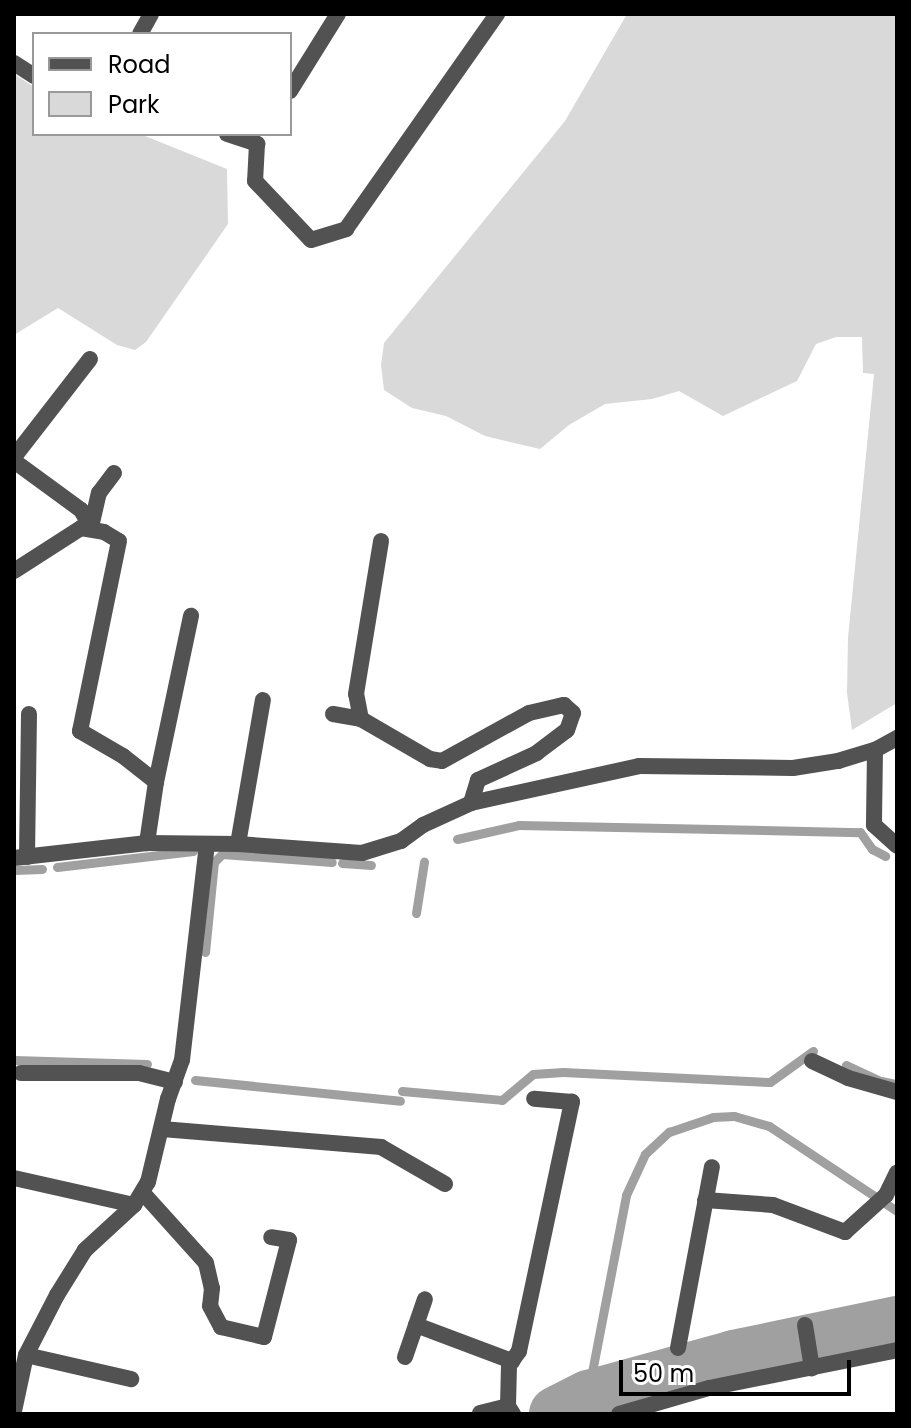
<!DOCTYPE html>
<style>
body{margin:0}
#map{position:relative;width:911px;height:1428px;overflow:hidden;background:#fff;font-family:Poppins,sans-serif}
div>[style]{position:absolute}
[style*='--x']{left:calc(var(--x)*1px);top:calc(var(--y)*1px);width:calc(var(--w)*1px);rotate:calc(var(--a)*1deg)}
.green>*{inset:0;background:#d9d9d9}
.stream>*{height:9px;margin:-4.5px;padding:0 4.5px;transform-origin:4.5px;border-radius:4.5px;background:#a0a0a0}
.river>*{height:56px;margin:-28px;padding:0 28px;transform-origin:28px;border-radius:28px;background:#a0a0a0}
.minor>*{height:16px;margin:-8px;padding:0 8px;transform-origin:8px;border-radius:8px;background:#525252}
span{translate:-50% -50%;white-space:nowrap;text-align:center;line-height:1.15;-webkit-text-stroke:6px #fff;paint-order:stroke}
.frame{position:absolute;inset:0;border:16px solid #000;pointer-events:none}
.legend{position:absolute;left:32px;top:32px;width:260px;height:104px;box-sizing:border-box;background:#fff;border:2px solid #999;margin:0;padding:10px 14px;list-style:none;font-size:24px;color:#000}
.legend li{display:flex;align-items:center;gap:16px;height:40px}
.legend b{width:40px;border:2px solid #999}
.scale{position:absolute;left:619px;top:1360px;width:232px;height:36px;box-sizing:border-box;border:4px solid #000;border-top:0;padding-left:10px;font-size:24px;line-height:28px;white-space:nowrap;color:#000;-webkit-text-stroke:6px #fff;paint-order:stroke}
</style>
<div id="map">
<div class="green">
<div style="clip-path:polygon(627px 14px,897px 14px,897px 703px,852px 730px,847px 693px,848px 638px,874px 374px,863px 373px,862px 337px,836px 337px,816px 344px,797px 381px,723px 416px,679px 391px,652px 399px,605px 404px,569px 425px,540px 449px,485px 436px,446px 416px,412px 408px,384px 390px,381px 365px,384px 343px,565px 121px)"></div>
<div style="clip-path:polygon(14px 74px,34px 87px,34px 134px,140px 134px,227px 169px,228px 224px,146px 342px,135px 350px,117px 345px,58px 308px,14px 335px)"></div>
</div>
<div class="stream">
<div style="--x:457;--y:839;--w:64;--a:-12.7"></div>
<div style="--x:519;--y:825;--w:341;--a:1.2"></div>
<div style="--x:860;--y:832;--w:21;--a:55"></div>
<div style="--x:872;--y:849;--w:15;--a:28"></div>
<div style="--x:342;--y:863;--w:29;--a:4"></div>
<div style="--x:57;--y:867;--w:137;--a:-6.7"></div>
<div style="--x:14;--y:870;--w:28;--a:-2"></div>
<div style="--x:416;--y:913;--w:52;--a:-81.1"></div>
<div style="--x:205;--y:952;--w:90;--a:-84.3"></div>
<div style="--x:214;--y:862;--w:11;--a:-45"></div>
<div style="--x:222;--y:854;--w:110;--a:4.2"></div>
<div style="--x:14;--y:1060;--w:133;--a:1.7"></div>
<div style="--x:846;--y:1065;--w:38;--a:25"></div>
<div style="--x:881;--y:1081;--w:16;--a:11"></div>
<div style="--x:195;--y:1080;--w:206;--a:5.8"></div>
<div style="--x:402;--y:1091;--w:100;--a:5.1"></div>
<div style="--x:502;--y:1100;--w:40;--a:-40"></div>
<div style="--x:533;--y:1074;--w:30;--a:-4"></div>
<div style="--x:563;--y:1072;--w:207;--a:2.8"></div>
<div style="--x:770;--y:1082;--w:53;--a:-35.8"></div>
<div style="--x:592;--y:1372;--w:180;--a:-79.1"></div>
<div style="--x:626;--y:1195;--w:45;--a:-65.1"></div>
<div style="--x:645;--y:1154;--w:33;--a:-43"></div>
<div style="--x:669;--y:1132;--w:46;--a:-18.8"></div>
<div style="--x:713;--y:1117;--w:21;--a:-3"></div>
<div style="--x:734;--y:1116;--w:36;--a:16"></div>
<div style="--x:769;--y:1126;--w:154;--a:33.6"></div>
<div style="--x:589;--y:1398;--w:9;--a:-84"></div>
</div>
<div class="river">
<div style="--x:557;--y:1414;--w:36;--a:-27"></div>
<div style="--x:589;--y:1398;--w:150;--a:-15.4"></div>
<div style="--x:734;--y:1358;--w:167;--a:-11.8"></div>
</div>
<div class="minor">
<div style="--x:140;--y:34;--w:23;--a:-61"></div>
<div style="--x:14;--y:63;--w:24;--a:33"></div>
<div style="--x:290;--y:91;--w:91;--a:-58.1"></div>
<div style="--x:227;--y:134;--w:32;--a:18"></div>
<div style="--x:257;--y:144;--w:37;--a:93"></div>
<div style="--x:255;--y:181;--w:81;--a:46.5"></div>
<div style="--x:311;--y:240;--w:37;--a:-17"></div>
<div style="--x:346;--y:229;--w:263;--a:-54.9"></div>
<div style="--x:14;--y:457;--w:124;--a:-52.2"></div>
<div style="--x:14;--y:461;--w:83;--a:36.2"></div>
<div style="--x:81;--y:510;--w:20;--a:60"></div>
<div style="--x:91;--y:527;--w:35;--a:-77"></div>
<div style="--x:99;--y:493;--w:25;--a:-53"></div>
<div style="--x:14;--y:571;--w:80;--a:-32.7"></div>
<div style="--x:81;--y:528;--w:23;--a:10"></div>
<div style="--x:104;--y:532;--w:17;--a:31"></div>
<div style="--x:119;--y:541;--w:194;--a:101.6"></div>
<div style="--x:80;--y:731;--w:50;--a:30.2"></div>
<div style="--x:123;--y:756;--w:42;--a:38.2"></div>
<div style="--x:156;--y:782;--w:62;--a:98.4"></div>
<div style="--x:333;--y:714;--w:28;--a:10"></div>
<div style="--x:361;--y:719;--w:80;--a:30.1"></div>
<div style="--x:430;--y:759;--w:12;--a:9"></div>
<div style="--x:442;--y:761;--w:99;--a:-28.9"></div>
<div style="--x:529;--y:713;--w:36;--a:-13"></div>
<div style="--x:564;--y:705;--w:12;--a:42"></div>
<div style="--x:573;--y:713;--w:18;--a:109"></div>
<div style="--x:567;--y:730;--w:38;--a:143"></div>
<div style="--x:537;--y:753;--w:65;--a:155.4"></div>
<div style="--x:478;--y:780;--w:24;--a:107"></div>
<div style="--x:361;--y:719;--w:25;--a:-101"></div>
<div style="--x:356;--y:694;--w:155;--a:-80.7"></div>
<div style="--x:875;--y:750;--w:75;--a:90.8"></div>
<div style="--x:874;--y:825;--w:31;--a:42"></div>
<div style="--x:156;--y:782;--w:170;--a:-78.1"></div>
<div style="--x:238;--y:844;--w:146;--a:-80.2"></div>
<div style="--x:27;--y:857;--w:143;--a:-89.2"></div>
<div style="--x:14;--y:858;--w:134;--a:-6.4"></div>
<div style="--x:147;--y:843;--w:91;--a:0.6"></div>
<div style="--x:238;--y:844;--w:124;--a:4.2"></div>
<div style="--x:362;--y:853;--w:41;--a:-17.1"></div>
<div style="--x:401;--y:841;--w:27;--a:-36"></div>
<div style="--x:423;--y:825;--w:53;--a:-24.6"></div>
<div style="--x:471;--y:803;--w:172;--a:-12.4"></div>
<div style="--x:639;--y:766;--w:154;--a:0.7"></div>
<div style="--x:793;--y:768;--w:46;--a:-8.8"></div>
<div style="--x:838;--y:761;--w:39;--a:-17"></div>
<div style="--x:875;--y:750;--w:25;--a:-29"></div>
<div style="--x:812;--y:1061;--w:40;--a:25"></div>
<div style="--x:848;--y:1078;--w:51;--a:15.9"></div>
<div style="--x:21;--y:1073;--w:118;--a:0"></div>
<div style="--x:139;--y:1073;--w:37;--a:14"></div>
<div style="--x:162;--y:1129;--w:220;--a:4.7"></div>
<div style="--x:381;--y:1147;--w:74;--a:30"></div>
<div style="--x:14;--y:1178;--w:123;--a:12.7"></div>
<div style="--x:143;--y:1193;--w:94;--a:48"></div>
<div style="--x:206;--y:1263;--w:26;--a:77"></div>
<div style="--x:212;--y:1288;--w:18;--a:96"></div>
<div style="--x:210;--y:1306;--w:24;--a:62"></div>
<div style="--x:221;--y:1327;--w:44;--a:13.1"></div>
<div style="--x:264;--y:1337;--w:100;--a:-75.5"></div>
<div style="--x:289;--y:1240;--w:18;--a:-171"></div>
<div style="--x:705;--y:1200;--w:68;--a:4.2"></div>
<div style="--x:773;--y:1205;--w:77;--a:20.6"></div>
<div style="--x:845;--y:1232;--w:55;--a:-42.1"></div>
<div style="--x:886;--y:1195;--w:25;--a:-64"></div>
<div style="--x:416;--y:1325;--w:103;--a:20.6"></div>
<div style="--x:805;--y:1325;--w:44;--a:80.8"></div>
<div style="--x:678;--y:1348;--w:184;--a:-79.4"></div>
<div style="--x:26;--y:1355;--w:108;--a:12.9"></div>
<div style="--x:405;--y:1357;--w:61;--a:-71"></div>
<div style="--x:14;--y:1411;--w:57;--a:-77.9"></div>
<div style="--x:26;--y:1355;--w:68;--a:-62.7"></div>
<div style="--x:57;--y:1295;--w:53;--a:-58.1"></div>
<div style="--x:85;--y:1250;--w:67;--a:-42.6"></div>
<div style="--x:134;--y:1205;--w:27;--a:-59"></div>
<div style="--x:148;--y:1182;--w:85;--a:-76.5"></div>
<div style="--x:168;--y:1099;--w:41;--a:-70.3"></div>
<div style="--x:182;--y:1060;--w:217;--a:-83.4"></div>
<div style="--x:480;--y:1413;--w:29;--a:-14"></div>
<div style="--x:513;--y:1414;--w:9;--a:-122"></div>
<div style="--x:508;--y:1406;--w:41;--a:-88.6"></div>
<div style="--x:509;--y:1365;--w:17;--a:-54"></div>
<div style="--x:519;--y:1351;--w:255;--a:-78"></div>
<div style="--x:572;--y:1102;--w:38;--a:-175"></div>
<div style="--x:619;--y:1414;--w:94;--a:-16.1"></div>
<div style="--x:709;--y:1388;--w:192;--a:-11.4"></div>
</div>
<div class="frame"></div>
<ul class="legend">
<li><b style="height:10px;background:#525252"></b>Road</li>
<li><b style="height:22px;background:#d9d9d9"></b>Park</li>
</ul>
<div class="scale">50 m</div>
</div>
